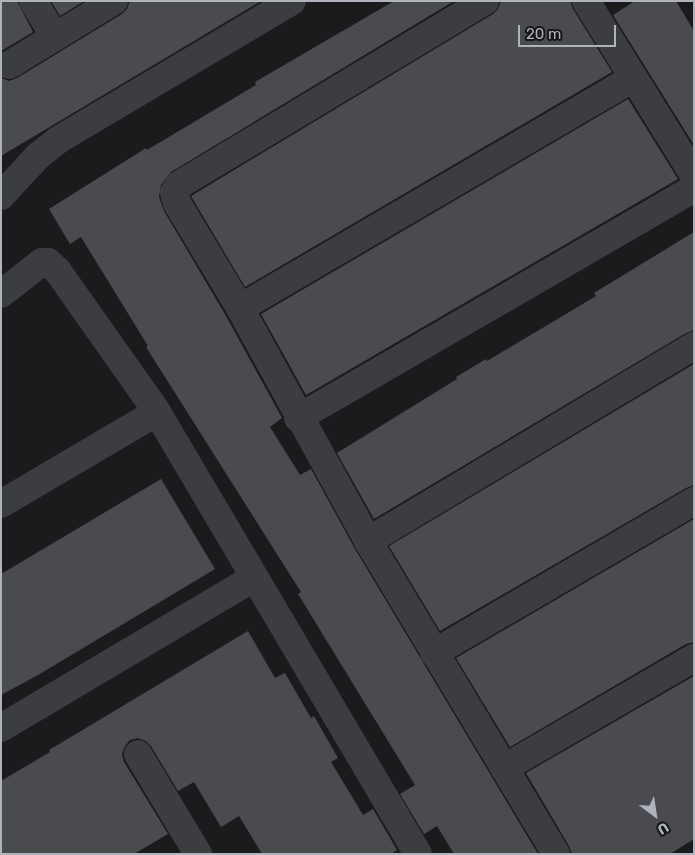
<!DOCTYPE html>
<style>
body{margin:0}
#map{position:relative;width:695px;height:855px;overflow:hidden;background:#1b1b1d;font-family:Rubik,sans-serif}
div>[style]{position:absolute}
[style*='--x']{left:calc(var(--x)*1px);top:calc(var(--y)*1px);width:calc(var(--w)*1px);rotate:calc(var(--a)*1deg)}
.building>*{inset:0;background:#4a4b4f}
.minor>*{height:28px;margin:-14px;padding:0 14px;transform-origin:14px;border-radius:14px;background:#3c3d41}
span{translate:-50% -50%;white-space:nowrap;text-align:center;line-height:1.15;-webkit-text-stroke:4px #161618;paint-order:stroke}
.frame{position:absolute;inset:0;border:2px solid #afb3bb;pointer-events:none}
.north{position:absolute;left:630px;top:790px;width:50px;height:50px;-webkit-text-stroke:4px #161618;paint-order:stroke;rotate:149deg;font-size:14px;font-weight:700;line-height:20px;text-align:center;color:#afb3bb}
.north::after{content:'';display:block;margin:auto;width:18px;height:22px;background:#afb3bb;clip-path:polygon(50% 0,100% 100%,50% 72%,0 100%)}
.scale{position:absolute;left:518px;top:25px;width:98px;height:22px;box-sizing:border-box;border:2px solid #afb3bb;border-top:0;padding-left:6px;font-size:15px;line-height:18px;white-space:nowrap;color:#afb3bb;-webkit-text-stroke:4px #161618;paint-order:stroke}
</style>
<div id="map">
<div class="building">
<div style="clip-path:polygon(1px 1px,17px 1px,33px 32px,1px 51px)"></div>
<div style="clip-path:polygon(51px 1px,84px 1px,60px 16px)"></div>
<div style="clip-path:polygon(130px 1px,261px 1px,1px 156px,1px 78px,9px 81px,17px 78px,122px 14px,127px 9px)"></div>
<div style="clip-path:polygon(394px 1px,454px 1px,171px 172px,161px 185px,159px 197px,164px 211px,226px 316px,282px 418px,270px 427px,300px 475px,311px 469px,355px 549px,538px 854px,454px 854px,437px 826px,424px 834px,400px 794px,415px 785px,298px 594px,301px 592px,146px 347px,148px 346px,81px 237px,70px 244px,49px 209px,146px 148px,147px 150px,256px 85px,255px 82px)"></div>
<div style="clip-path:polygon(501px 1px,570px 1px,573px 9px,612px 72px,245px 287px,191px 196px,493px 14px,498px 9px)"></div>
<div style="clip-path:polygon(635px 1px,676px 1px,694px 31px,694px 145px,613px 15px)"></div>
<div style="clip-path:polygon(628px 99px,678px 179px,306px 395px,261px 314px)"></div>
<div style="clip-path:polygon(694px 232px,694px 330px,686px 333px,374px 519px,337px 453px,457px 379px,456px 377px,486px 359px,487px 361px,596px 296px,594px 293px)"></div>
<div style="clip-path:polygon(694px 364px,694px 485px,686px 488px,440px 631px,389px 546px)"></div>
<div style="clip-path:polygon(161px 479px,215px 569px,38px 675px,1px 695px,1px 574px)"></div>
<div style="clip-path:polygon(694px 519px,694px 642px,686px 644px,510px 747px,456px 658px)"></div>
<div style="clip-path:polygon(248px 631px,275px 678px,285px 673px,311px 718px,314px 716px,338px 758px,331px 762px,363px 815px,373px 809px,397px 850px,391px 854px,262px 854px,239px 816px,221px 827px,194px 782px,178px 791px,151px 746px,146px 741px,138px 738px,130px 740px,125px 746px,122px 754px,124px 762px,168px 834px,134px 854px,1px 854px,1px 781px,50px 752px,49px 750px)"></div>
<div style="clip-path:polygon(694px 676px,694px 839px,670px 854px,572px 854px,569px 846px,526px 773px)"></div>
</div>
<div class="minor">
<div style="--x:33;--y:1;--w:42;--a:58.6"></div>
<div style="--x:485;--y:1;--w:357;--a:149"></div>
<div style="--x:179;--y:185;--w:9;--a:122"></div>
<div style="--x:174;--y:193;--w:10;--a:73"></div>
<div style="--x:177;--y:203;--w:122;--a:59"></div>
<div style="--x:240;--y:308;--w:266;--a:61.2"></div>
<div style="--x:368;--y:541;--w:365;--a:59"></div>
<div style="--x:586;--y:1;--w:205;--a:58.2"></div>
<div style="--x:9;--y:65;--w:123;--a:-31.4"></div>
<div style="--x:1;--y:196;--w:53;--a:-47.3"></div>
<div style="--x:37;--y:157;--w:27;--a:-39"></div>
<div style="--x:58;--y:140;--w:272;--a:-30.7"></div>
<div style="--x:1;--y:294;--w:52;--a:-38"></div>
<div style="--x:42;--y:262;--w:6;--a:0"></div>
<div style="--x:48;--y:262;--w:12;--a:42"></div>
<div style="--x:57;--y:270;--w:174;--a:54.8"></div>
<div style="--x:157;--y:412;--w:513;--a:59.44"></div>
<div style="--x:240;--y:308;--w:455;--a:-30.3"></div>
<div style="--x:298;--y:418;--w:458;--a:-30.1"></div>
<div style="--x:1;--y:504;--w:181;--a:-30.5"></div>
<div style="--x:368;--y:541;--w:380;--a:-30.9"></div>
<div style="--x:434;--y:653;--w:301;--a:-30.3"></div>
<div style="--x:1;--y:728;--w:294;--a:-30.7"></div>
<div style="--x:138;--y:754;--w:117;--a:59"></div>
<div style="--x:504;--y:768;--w:220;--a:-30.1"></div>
</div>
<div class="frame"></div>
<div class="north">U</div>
<div class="scale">20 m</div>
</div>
